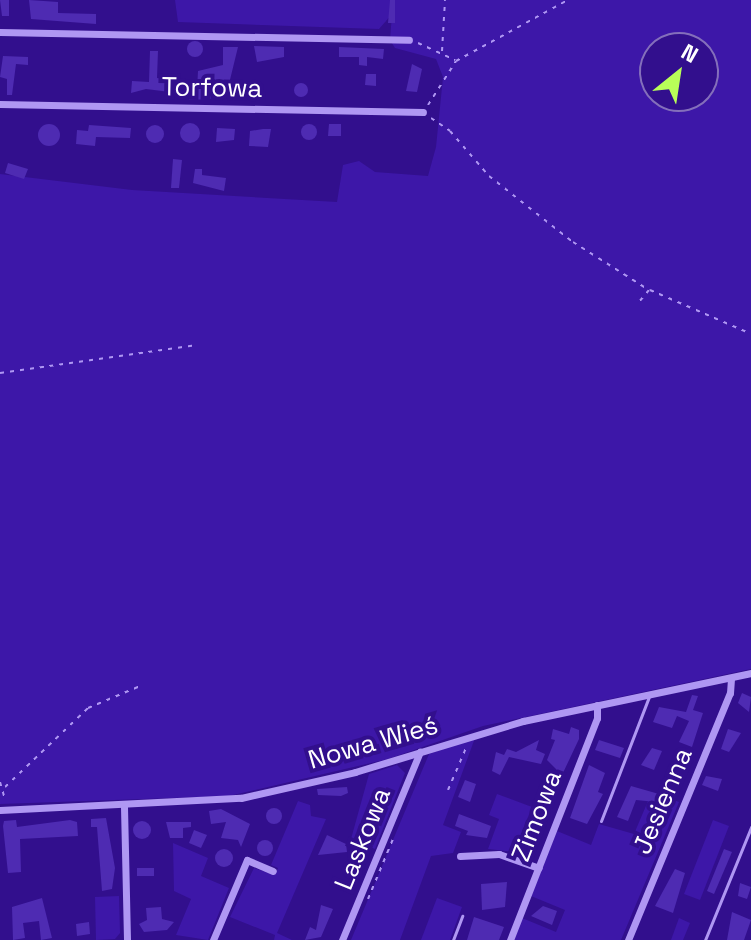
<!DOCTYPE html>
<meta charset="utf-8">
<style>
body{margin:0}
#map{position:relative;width:751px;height:940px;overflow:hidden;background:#320f8d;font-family:"Space Grotesk",sans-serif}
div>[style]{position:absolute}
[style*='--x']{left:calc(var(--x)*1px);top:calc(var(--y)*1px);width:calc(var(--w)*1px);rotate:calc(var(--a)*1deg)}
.green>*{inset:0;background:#3d17a8}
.building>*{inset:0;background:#4e2bb2}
.round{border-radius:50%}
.path>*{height:2px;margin-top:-1px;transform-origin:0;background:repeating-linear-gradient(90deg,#af97f3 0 4px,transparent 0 10px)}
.service>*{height:3px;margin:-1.5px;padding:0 1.5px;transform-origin:1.5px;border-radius:1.5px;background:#af97f3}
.minor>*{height:7px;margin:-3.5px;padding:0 3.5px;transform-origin:3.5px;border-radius:3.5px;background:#af97f3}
span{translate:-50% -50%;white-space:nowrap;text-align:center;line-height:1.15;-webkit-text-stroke:8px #320f8d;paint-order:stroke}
.street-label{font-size:26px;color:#fff}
.north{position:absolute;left:639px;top:32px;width:80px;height:80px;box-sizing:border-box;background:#320f8d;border:2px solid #846fbb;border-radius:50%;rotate:30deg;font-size:22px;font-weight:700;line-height:32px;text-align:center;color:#fff}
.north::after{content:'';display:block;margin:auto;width:28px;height:36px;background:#b8ff58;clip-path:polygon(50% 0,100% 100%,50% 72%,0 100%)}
</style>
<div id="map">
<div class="green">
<div style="clip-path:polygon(evenodd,175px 0,751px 0,751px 669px,483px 726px,388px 759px,229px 796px,0 804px,0 174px,132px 190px,337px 202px,343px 165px,359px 161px,375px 172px,428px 176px,436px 147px,443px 77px,436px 59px,395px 48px,390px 40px,392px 14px,379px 29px,178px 22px,175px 0,655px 48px,703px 48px,703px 96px,655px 96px,655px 48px)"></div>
<div style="clip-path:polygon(475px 738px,443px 825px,461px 832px,453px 853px,431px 856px,400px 940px,351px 940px,429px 754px)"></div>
<div style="clip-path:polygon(397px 765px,405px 773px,375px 849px,351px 839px,369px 774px)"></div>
<div style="clip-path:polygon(497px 794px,532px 807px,514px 852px,488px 849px,499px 819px,489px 815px)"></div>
<div style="clip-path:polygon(661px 795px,679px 802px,621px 940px,514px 940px,522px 918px,556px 932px,565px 910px,531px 896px,557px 831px,591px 845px,599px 824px,634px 834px,648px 801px,656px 804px)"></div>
<div style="clip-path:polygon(298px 801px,310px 805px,311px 816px,326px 819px,277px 933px,292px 940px,274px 940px,275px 935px,230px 917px,254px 868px,275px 875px,278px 868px,271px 865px)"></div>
<div style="clip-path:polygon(713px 820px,729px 826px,700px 900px,684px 894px)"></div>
<div style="clip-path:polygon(173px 843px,208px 858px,201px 876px,229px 888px,208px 940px,176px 935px,191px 899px,174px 891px)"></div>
<div style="clip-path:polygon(119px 896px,120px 933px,115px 939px,96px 940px,95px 897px)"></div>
<div style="clip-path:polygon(437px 898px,462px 907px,450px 940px,421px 940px)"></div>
<div style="clip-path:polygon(679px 918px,690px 923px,683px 940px,671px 940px)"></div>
</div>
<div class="building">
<div style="clip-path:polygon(0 0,9px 0,9px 16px,2px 16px)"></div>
<div style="clip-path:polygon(29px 0,58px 2px,58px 13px,96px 14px,96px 24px,31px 19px)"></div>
<div style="clip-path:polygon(390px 0,395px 0,395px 23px,388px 23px)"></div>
<div class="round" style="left:187px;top:41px;width:16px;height:16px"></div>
<div style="clip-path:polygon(254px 46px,284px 47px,284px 57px,257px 62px)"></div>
<div style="clip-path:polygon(223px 47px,238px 47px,228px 88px,211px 87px,211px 99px,189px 100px,190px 90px,197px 90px,198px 71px,223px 65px)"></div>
<div style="clip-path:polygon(339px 47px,384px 49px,383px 59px,367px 57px,367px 66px,359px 65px,359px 57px,339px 57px)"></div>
<div style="clip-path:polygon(150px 51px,158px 51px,157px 78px,179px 81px,178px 93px,146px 89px,131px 93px,132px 81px,149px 82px)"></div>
<div style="clip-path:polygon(3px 56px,28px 57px,28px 65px,16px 64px,12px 95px,7px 95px,7px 79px,0 77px)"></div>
<div style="clip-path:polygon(412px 64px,422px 69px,417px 92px,406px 91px)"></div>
<div style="clip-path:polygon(366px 74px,376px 74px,376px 86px,365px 85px)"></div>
<div class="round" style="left:294px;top:83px;width:14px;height:14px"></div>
<div class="round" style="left:180px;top:123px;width:20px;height:20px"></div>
<div class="round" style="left:301px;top:124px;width:16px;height:16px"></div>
<div style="clip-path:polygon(329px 124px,341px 124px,341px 136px,328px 136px)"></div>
<div class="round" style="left:38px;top:124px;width:22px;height:22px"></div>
<div class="round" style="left:146px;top:125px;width:18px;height:18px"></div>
<div style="clip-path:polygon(89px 125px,131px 128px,130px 138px,96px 137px,95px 146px,76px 144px,77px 130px,88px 131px)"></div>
<div style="clip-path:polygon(217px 128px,235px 129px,234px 140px,216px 142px)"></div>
<div style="clip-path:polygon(263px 129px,271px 129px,268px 147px,249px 146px,250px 131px)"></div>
<div style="clip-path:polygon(173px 159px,182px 160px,179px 188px,171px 188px)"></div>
<div style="clip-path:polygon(8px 163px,28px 169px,24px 179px,5px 173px)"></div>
<div style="clip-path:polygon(195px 169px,202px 169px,202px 175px,226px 178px,224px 191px,193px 183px)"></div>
<div style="clip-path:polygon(742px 693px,751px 697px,749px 712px,738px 703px)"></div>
<div style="clip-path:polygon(692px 695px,698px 696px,693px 710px,703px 713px,692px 747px,679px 742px,689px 721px,677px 716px,672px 728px,653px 722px,659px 707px,686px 712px)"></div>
<div style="clip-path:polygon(571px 727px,579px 730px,579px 739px,562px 775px,547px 760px,555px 740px,551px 739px,553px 729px,569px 734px)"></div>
<div style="clip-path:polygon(728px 729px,741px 733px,729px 752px,721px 749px)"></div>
<div style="clip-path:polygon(539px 740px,536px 750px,545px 754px,541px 764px,509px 757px,500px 775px,492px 771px,496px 752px,504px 755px,507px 749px,516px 752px)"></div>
<div style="clip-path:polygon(599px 740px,624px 748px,620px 758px,595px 750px)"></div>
<div style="clip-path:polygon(652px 748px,662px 751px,654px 770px,641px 765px)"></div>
<div style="clip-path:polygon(672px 762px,684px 767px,680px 778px,668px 773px)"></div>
<div style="clip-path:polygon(589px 765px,605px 773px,598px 792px,603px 794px,587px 824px,570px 818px)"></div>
<div style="clip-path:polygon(706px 776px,722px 779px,718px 791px,702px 785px)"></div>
<div style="clip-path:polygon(465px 780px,476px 784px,470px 802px,458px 797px)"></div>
<div style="clip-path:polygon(546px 786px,556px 790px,551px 803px,542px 799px)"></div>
<div style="clip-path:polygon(631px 786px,659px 794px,656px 802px,636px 800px,628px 821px,617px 817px)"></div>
<div style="clip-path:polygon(347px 787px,348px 793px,341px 796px,318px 795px,317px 789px)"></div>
<div class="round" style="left:266px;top:808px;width:16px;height:16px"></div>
<div style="clip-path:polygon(221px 809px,250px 824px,241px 847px,238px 840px,221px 838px,226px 822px,211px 824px,209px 811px)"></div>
<div style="clip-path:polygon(459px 814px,491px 826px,487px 838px,466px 835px,468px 831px,455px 826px)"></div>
<div style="clip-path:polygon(536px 814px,545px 817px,540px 830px,531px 827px)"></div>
<div style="clip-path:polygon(106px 818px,115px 868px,112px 889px,102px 891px,97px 827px,91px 827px,91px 819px)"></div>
<div style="clip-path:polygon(16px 820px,17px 827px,70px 820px,77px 822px,78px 836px,20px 839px,21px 872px,8px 873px,3px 826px,4px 821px)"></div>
<div class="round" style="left:133px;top:821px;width:18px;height:18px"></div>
<div style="clip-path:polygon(166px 822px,191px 822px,191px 827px,183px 828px,183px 838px,170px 838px)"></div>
<div style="clip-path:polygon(194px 830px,207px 835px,201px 848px,189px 843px)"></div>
<div style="clip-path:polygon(327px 835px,346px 844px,347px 852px,318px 855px)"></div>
<div class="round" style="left:257px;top:840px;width:16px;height:16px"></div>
<div class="round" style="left:215px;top:849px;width:18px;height:18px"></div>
<div style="clip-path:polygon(724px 849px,732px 852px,714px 894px,707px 891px)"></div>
<div style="clip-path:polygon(137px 868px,154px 868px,154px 876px,137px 876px)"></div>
<div style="clip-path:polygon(675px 869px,685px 873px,673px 913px,655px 906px)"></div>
<div style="clip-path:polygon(507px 882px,505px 907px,482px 910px,481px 884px)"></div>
<div style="clip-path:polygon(740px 883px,751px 887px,747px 899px,738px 896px)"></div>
<div style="clip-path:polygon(42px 898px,52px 938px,41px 940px,39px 921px,23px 923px,25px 938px,13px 940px,12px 907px)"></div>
<div style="clip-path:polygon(321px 905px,333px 909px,321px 937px,305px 940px,310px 927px,316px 930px)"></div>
<div style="clip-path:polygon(543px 906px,557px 911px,552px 925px,531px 916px)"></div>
<div style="clip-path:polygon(161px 907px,162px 919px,174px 922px,167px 930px,144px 932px,139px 924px,147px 920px,146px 908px)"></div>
<div style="clip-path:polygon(732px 912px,751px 920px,744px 940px,727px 940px)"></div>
<div style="clip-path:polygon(474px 917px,504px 927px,499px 940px,467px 940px)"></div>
<div style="clip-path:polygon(89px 922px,90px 934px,77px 936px,76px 924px)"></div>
</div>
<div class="path">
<div style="--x:418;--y:43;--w:41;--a:24.7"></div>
<div style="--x:442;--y:51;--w:51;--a:-86.6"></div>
<div style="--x:428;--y:105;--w:52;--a:-57.5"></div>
<div style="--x:456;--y:61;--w:128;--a:-28.6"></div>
<div style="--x:431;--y:118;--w:23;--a:34"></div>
<div style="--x:450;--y:131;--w:60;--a:49.1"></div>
<div style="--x:489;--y:176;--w:107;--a:38.2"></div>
<div style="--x:573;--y:242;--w:90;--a:32.3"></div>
<div style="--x:649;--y:290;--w:16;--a:130"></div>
<div style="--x:650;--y:290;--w:110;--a:23.5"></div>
<div style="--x:0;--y:373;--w:199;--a:-8.1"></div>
<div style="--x:0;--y:782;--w:19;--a:74"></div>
<div style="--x:5;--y:787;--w:115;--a:-43.6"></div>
<div style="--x:88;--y:708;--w:56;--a:-22.9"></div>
<div style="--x:448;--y:790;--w:46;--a:-66.8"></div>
<div style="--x:368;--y:899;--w:65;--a:-67.4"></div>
</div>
<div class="service">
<div style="--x:601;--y:821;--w:136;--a:-68.9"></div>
<div style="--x:453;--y:940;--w:26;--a:-69"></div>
<div style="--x:705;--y:940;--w:122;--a:-67.8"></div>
</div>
<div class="minor">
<div style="--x:0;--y:32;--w:409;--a:1.1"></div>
<div style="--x:0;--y:104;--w:423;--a:1.1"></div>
<div style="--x:124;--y:807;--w:133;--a:88.7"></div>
<div style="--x:0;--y:810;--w:241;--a:-2.9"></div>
<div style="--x:241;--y:798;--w:117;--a:-12.8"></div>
<div style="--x:355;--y:772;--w:176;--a:-16.9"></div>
<div style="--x:523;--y:721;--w:233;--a:-11.9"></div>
<div style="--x:460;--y:856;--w:39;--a:-3"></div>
<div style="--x:499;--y:854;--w:42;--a:19.3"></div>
<div style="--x:213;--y:940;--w:87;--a:-67"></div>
<div style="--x:247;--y:860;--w:28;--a:23"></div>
<div style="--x:342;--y:940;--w:204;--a:-67.5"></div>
<div style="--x:510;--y:940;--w:238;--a:-68.6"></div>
<div style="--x:597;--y:718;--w:13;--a:-90"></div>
<div style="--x:628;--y:940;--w:267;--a:-67.6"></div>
<div style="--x:730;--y:693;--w:15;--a:-86"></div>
</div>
<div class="street-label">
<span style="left:212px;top:88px;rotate:1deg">Torfowa</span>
<span style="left:373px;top:743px;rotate:-16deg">Nowa Wieś</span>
<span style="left:663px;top:801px;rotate:-67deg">Jesienna</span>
<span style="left:537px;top:816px;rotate:-69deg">Zimowa</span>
<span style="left:363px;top:839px;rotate:-68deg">Laskowa</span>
</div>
<div class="north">N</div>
</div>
